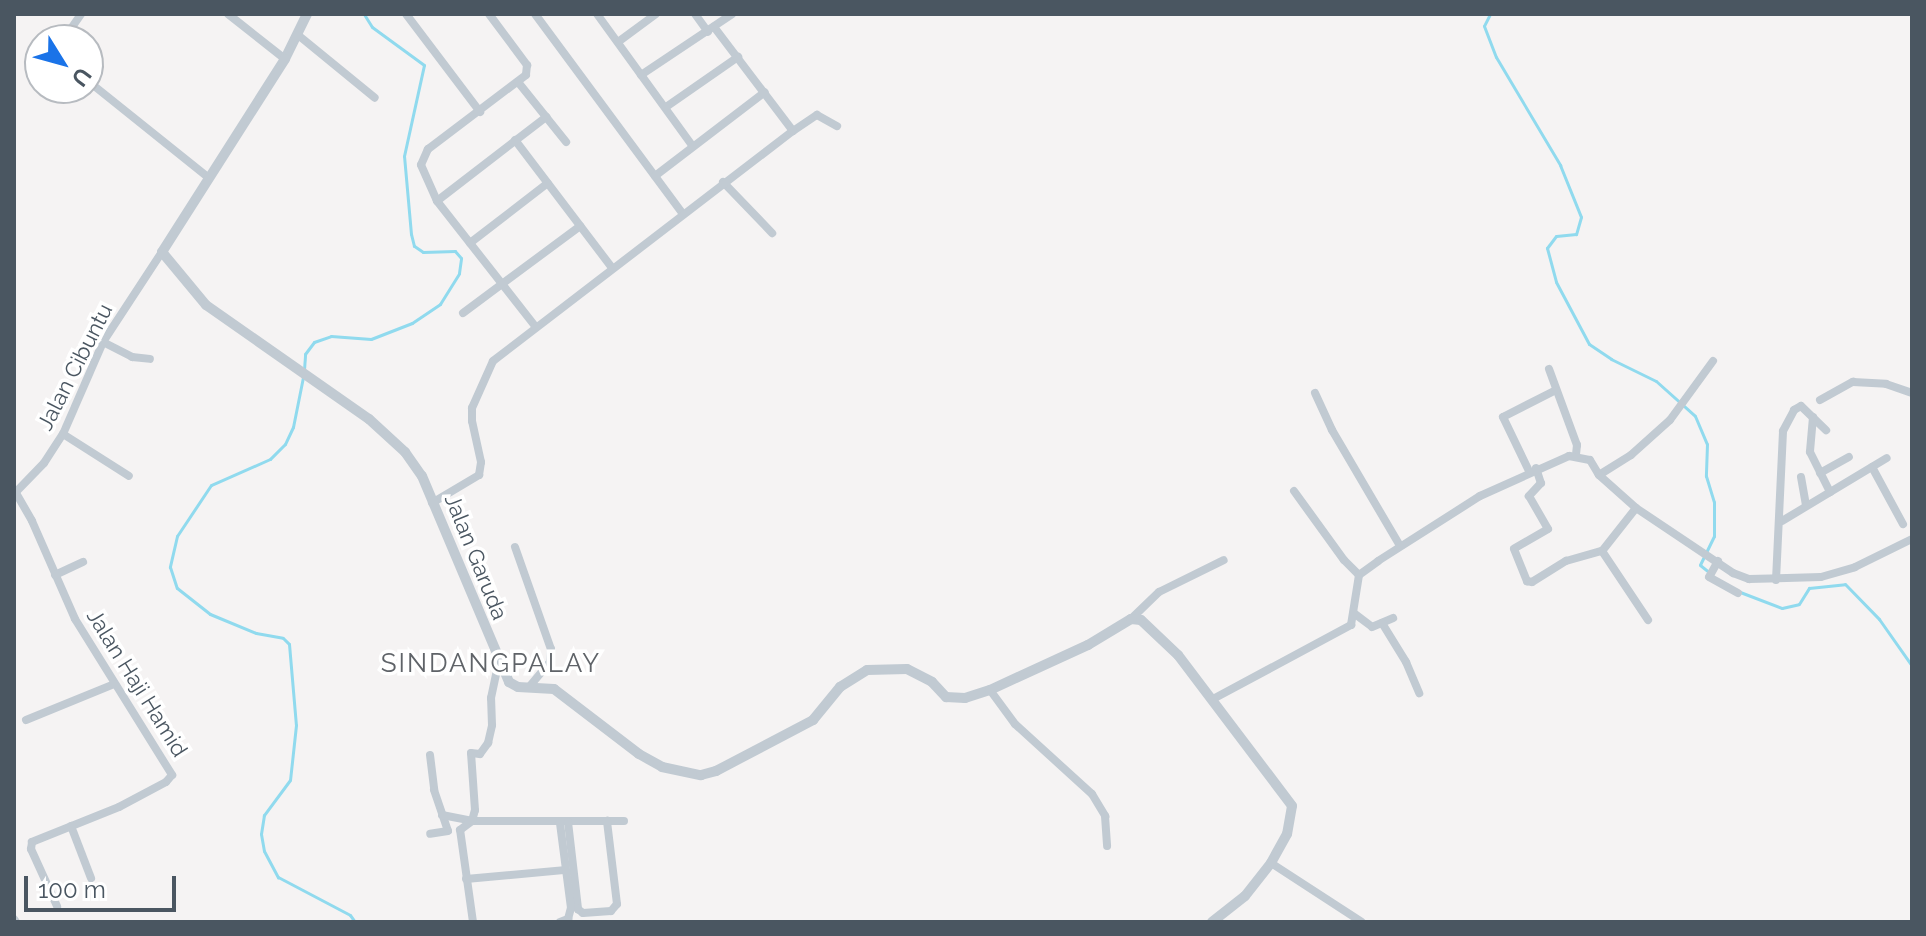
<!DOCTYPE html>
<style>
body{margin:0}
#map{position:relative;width:1926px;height:936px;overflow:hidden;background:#f5f3f3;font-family:Raleway,sans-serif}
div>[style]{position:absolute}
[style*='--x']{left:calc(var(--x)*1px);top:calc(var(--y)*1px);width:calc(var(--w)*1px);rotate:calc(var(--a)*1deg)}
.stream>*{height:3px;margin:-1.5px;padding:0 1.5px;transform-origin:1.5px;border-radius:1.5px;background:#90daee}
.minor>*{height:8px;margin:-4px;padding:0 4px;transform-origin:4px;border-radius:4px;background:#c1cad2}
.tertiary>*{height:10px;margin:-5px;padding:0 5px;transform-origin:5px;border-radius:5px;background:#c1cad2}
span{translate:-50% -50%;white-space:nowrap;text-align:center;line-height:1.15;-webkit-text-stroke:7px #fff;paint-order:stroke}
.street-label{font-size:22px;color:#4a5661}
.quarter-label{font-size:26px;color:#5f6368;letter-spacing:2px}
.frame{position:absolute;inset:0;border:16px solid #4a5661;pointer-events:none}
.north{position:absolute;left:24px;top:24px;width:80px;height:80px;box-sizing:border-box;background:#fff;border:2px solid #b7bbc0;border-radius:50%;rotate:127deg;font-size:22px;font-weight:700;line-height:32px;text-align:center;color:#4a5661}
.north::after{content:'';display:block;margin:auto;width:28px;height:36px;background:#1a73e8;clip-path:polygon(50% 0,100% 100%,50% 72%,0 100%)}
.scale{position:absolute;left:24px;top:876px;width:152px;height:36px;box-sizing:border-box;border:4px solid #4a5661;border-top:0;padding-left:10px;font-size:24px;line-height:28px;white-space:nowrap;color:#4a5661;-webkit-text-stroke:6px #fff;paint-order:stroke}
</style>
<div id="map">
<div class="stream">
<div style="--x:1490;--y:14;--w:13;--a:117"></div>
<div style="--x:1484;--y:26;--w:33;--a:69"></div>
<div style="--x:1496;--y:57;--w:126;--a:59.3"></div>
<div style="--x:1560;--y:165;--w:56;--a:68"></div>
<div style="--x:1581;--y:217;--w:18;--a:106"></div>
<div style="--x:1576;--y:234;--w:20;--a:174"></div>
<div style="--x:1556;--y:236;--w:15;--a:127"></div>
<div style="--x:1547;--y:248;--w:35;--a:75"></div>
<div style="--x:1556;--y:282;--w:70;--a:62"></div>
<div style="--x:1589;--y:344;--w:27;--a:34"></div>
<div style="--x:1611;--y:359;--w:50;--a:26.1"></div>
<div style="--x:1656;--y:381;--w:52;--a:41.9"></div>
<div style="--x:1695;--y:416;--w:30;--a:67"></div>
<div style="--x:1707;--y:444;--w:32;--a:92"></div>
<div style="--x:1706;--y:476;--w:27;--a:73"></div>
<div style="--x:1714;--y:502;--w:34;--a:90"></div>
<div style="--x:1714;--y:536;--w:32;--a:116"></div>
<div style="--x:1700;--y:565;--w:13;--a:39"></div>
<div style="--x:304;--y:370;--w:16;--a:-86"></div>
<div style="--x:305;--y:354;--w:15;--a:-53"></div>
<div style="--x:314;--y:342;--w:18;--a:-19"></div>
<div style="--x:331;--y:336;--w:40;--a:4.3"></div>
<div style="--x:371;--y:339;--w:44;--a:-21.3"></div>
<div style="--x:412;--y:323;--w:34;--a:-34"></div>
<div style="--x:440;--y:304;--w:36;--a:-58"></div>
<div style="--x:459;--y:273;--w:15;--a:-82"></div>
<div style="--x:461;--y:258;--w:9;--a:-131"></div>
<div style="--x:455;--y:251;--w:32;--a:178"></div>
<div style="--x:423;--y:252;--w:11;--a:-146"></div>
<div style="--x:414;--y:246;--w:12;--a:-104"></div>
<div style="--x:411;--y:234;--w:78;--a:-95.1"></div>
<div style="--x:404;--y:156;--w:93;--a:-77.6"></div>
<div style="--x:424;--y:65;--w:64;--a:-143.8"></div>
<div style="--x:372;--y:27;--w:15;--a:-122"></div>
<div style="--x:303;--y:377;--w:51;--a:101.3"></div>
<div style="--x:293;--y:427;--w:19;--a:115"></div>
<div style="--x:285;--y:444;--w:21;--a:135"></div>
<div style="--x:270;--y:459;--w:64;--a:156.2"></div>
<div style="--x:211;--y:485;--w:61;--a:123.7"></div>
<div style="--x:177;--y:536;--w:32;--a:103"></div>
<div style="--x:170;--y:567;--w:22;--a:72"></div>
<div style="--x:177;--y:588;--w:42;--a:38.2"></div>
<div style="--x:210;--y:614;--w:50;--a:22.4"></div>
<div style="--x:256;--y:633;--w:27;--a:10"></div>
<div style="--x:283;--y:638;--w:8;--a:45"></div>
<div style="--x:289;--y:644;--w:81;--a:85.1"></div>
<div style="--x:296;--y:725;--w:55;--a:96.2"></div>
<div style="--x:290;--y:780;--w:44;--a:126.6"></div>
<div style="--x:264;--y:815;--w:19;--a:99"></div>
<div style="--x:261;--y:834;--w:17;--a:80"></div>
<div style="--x:264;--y:851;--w:30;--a:62"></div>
<div style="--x:278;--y:877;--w:81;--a:27.8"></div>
<div style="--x:350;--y:915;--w:9;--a:54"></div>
<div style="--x:1740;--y:592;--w:45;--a:20.9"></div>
<div style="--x:1782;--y:608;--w:17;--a:-13"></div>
<div style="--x:1799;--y:604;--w:19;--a:-58"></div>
<div style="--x:1809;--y:588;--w:36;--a:-6"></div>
<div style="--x:1845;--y:584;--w:49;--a:45.8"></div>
<div style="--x:1879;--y:619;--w:57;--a:54.9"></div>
</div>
<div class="minor">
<div style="--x:228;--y:14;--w:73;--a:38.3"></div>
<div style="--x:406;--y:14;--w:123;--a:52.9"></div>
<div style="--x:489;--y:14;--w:64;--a:53.3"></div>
<div style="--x:527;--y:65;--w:10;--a:96"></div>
<div style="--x:526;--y:75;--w:123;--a:142.9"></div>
<div style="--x:428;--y:149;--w:17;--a:114"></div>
<div style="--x:421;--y:165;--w:39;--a:66"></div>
<div style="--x:437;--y:201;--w:159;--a:51.9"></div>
<div style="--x:535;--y:14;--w:247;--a:53.5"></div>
<div style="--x:597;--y:14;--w:162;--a:54.1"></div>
<div style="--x:695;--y:14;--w:22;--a:54"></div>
<div style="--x:298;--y:35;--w:99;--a:39.3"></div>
<div style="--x:63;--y:40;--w:32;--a:-55"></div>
<div style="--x:618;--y:42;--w:47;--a:-36.4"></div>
<div style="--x:641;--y:75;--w:110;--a:-33.8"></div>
<div style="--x:88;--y:81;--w:154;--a:38.7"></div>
<div style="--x:518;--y:82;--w:77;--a:51.3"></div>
<div style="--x:666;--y:107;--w:88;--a:-34.8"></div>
<div style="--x:793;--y:131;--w:29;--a:-34"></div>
<div style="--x:817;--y:115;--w:23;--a:29"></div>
<div style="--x:515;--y:140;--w:161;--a:52.8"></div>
<div style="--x:655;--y:176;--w:138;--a:-37.4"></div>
<div style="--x:723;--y:182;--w:71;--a:46.1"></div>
<div style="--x:437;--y:201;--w:138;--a:-37.6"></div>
<div style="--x:470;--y:243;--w:98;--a:-37.6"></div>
<div style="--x:463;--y:313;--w:146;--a:-36.6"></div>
<div style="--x:103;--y:342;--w:33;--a:27"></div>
<div style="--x:132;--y:357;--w:18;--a:6"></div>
<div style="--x:1549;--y:369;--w:81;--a:69.8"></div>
<div style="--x:1577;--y:445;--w:10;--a:96"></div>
<div style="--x:1315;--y:393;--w:41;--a:65.3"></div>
<div style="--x:1332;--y:430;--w:134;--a:59.6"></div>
<div style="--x:1820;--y:400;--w:38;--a:-29"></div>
<div style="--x:1853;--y:382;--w:33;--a:3"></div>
<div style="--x:1886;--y:384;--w:28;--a:19"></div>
<div style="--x:1813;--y:417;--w:35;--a:95"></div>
<div style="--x:1810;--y:452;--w:45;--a:63.4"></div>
<div style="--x:63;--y:434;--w:78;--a:32.5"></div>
<div style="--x:1872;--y:467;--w:65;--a:61.5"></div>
<div style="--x:1536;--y:468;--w:16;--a:72"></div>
<div style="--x:1541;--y:483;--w:18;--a:133"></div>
<div style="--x:1529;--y:496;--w:38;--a:60"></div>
<div style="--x:1548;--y:529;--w:39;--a:150"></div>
<div style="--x:1514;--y:549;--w:35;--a:68"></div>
<div style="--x:1527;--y:581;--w:5;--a:11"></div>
<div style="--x:1532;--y:582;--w:40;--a:-32"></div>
<div style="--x:1566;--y:561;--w:37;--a:-16"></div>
<div style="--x:1529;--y:471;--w:60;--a:-115.7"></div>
<div style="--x:1503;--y:417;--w:59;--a:-27"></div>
<div style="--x:1820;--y:473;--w:33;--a:-29"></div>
<div style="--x:1599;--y:475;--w:38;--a:-32"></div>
<div style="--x:1631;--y:455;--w:52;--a:-41.9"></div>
<div style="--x:1670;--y:420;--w:73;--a:-53.9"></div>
<div style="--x:1801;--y:477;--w:29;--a:80"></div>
<div style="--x:1294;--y:491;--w:85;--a:54.1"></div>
<div style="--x:1344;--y:560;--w:21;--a:45"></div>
<div style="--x:16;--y:493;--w:32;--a:60"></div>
<div style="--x:32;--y:521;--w:107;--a:66.3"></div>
<div style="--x:75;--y:619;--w:184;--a:58.1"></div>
<div style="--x:172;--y:775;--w:9;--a:131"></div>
<div style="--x:166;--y:782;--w:53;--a:152"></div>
<div style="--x:119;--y:807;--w:94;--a:158.1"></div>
<div style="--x:32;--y:842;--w:7;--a:98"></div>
<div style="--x:31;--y:849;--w:63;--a:65.5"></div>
<div style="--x:14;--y:494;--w:43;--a:-45.9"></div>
<div style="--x:44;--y:463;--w:35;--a:-57"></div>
<div style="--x:63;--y:434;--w:100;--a:-66.5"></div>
<div style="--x:103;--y:342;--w:108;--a:-56.8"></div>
<div style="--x:432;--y:503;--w:55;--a:-30.8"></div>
<div style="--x:479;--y:475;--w:13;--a:-81"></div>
<div style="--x:481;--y:462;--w:42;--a:-102.4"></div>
<div style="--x:472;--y:421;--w:13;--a:-90"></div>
<div style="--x:472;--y:408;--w:51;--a:-65.9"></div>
<div style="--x:493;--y:361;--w:378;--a:-37.5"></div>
<div style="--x:793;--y:131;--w:131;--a:-127.2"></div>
<div style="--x:1636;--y:508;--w:55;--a:128.3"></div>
<div style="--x:1602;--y:551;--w:83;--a:56.3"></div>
<div style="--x:1782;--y:521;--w:122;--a:-31"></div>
<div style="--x:515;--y:547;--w:108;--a:70.6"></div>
<div style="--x:551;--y:649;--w:13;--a:94"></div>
<div style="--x:550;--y:662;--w:31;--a:130"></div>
<div style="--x:1718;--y:561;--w:18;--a:119"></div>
<div style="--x:1709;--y:577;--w:33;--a:29"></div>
<div style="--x:55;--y:575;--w:31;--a:-25"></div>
<div style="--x:1776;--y:580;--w:149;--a:-87.3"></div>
<div style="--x:1783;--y:431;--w:24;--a:-62"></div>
<div style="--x:1794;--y:410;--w:8;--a:-30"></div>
<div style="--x:1801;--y:406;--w:35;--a:44"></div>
<div style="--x:1355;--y:614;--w:21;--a:37"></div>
<div style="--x:1372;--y:627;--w:23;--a:-23"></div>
<div style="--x:1131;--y:619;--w:39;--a:-44"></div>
<div style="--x:1159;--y:592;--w:72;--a:-26.2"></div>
<div style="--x:1382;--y:623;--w:46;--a:58.4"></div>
<div style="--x:1406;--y:662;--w:34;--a:67"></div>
<div style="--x:990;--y:690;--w:42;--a:53.7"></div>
<div style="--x:1015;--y:724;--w:104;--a:42.3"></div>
<div style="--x:1092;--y:794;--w:26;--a:59"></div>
<div style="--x:1105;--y:816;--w:30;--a:86"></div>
<div style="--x:1213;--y:699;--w:157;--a:-28.2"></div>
<div style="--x:1351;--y:625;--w:51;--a:-80.9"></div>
<div style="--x:1359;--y:575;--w:24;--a:-36"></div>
<div style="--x:1378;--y:561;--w:121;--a:-32.5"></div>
<div style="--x:1480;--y:496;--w:98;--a:-24.2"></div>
<div style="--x:1569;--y:456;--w:21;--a:11"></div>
<div style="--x:1590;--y:460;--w:17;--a:59"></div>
<div style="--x:1599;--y:475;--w:50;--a:41.7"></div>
<div style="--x:1636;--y:508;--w:117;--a:33.8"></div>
<div style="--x:1733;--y:573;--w:17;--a:21"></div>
<div style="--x:1749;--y:579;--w:72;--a:-1.6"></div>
<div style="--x:1821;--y:577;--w:35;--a:-16"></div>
<div style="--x:1855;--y:567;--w:64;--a:-26.2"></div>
<div style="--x:26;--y:720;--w:95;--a:-22.2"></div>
<div style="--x:430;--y:755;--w:35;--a:83"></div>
<div style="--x:434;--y:790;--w:43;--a:71.1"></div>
<div style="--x:448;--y:831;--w:18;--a:171"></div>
<div style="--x:442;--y:815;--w:31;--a:11"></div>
<div style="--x:472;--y:821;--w:152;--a:0"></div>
<div style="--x:568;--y:822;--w:88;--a:83.4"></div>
<div style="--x:578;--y:909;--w:6;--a:39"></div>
<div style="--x:583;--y:913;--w:28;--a:-4"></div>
<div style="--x:611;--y:911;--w:9;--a:-49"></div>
<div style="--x:617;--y:904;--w:84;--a:-96.9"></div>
<div style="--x:71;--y:826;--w:56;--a:69"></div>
<div style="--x:1271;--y:863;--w:108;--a:33"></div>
<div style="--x:466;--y:879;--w:98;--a:-5.2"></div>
<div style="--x:14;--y:919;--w:4;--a:56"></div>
<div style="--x:473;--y:922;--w:93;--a:-98"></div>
<div style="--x:460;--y:830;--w:15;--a:-37"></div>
<div style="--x:472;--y:821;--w:11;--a:-75"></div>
<div style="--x:475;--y:810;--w:57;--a:-94"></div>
<div style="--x:471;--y:753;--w:9;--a:6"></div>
<div style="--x:480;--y:754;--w:14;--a:-54"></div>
<div style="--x:488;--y:743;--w:18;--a:-77"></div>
<div style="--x:492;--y:725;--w:27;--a:-92"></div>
<div style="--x:491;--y:698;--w:35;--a:-78"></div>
<div style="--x:560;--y:922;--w:9;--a:-21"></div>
<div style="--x:568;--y:919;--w:11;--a:-75"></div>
<div style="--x:571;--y:908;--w:86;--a:-97.4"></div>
</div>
<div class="tertiary">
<div style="--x:307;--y:14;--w:50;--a:116.1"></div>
<div style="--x:285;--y:59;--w:229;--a:122.5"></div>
<div style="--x:162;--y:252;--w:69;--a:50.3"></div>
<div style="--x:206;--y:305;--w:199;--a:35"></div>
<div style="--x:369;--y:419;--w:49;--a:42.5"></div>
<div style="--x:405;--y:452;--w:29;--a:55"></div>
<div style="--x:422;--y:476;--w:224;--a:67.1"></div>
<div style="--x:509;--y:682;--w:10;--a:29"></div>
<div style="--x:518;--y:687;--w:36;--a:3"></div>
<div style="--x:554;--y:689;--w:107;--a:37.4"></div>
<div style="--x:639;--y:754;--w:26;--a:29"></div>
<div style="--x:662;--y:767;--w:40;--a:12"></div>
<div style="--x:701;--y:775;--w:16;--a:-15"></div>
<div style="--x:716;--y:771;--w:110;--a:-27.7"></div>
<div style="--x:813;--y:720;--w:43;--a:-50.7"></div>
<div style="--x:840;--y:687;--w:32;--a:-32"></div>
<div style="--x:867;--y:670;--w:40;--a:-1.4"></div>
<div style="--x:907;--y:669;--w:28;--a:27"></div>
<div style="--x:932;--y:682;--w:21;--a:47"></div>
<div style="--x:946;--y:697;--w:19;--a:3"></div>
<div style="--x:965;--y:698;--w:26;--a:-18"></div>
<div style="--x:990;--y:690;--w:108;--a:-24.7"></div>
<div style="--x:1088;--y:645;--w:50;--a:-31.2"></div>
<div style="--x:1131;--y:619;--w:10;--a:6"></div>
<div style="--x:1141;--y:620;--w:51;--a:43.4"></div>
<div style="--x:1178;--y:655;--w:189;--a:52.9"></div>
<div style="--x:1292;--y:806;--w:28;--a:100"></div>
<div style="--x:1287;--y:834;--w:33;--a:119"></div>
<div style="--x:1271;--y:863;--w:42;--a:128.2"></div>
<div style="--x:1245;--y:896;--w:42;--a:141.8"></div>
</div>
<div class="street-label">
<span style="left:75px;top:367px;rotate:-63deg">Jalan Cibuntu</span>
<span style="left:476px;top:557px;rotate:68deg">Jalan Garuda</span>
<span style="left:137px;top:683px;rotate:58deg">Jalan Haji Hamid</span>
</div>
<div class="quarter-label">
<span style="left:491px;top:664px">SINDANGPALAY</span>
</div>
<div class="frame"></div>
<div class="north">U</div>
<div class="scale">100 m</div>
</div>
